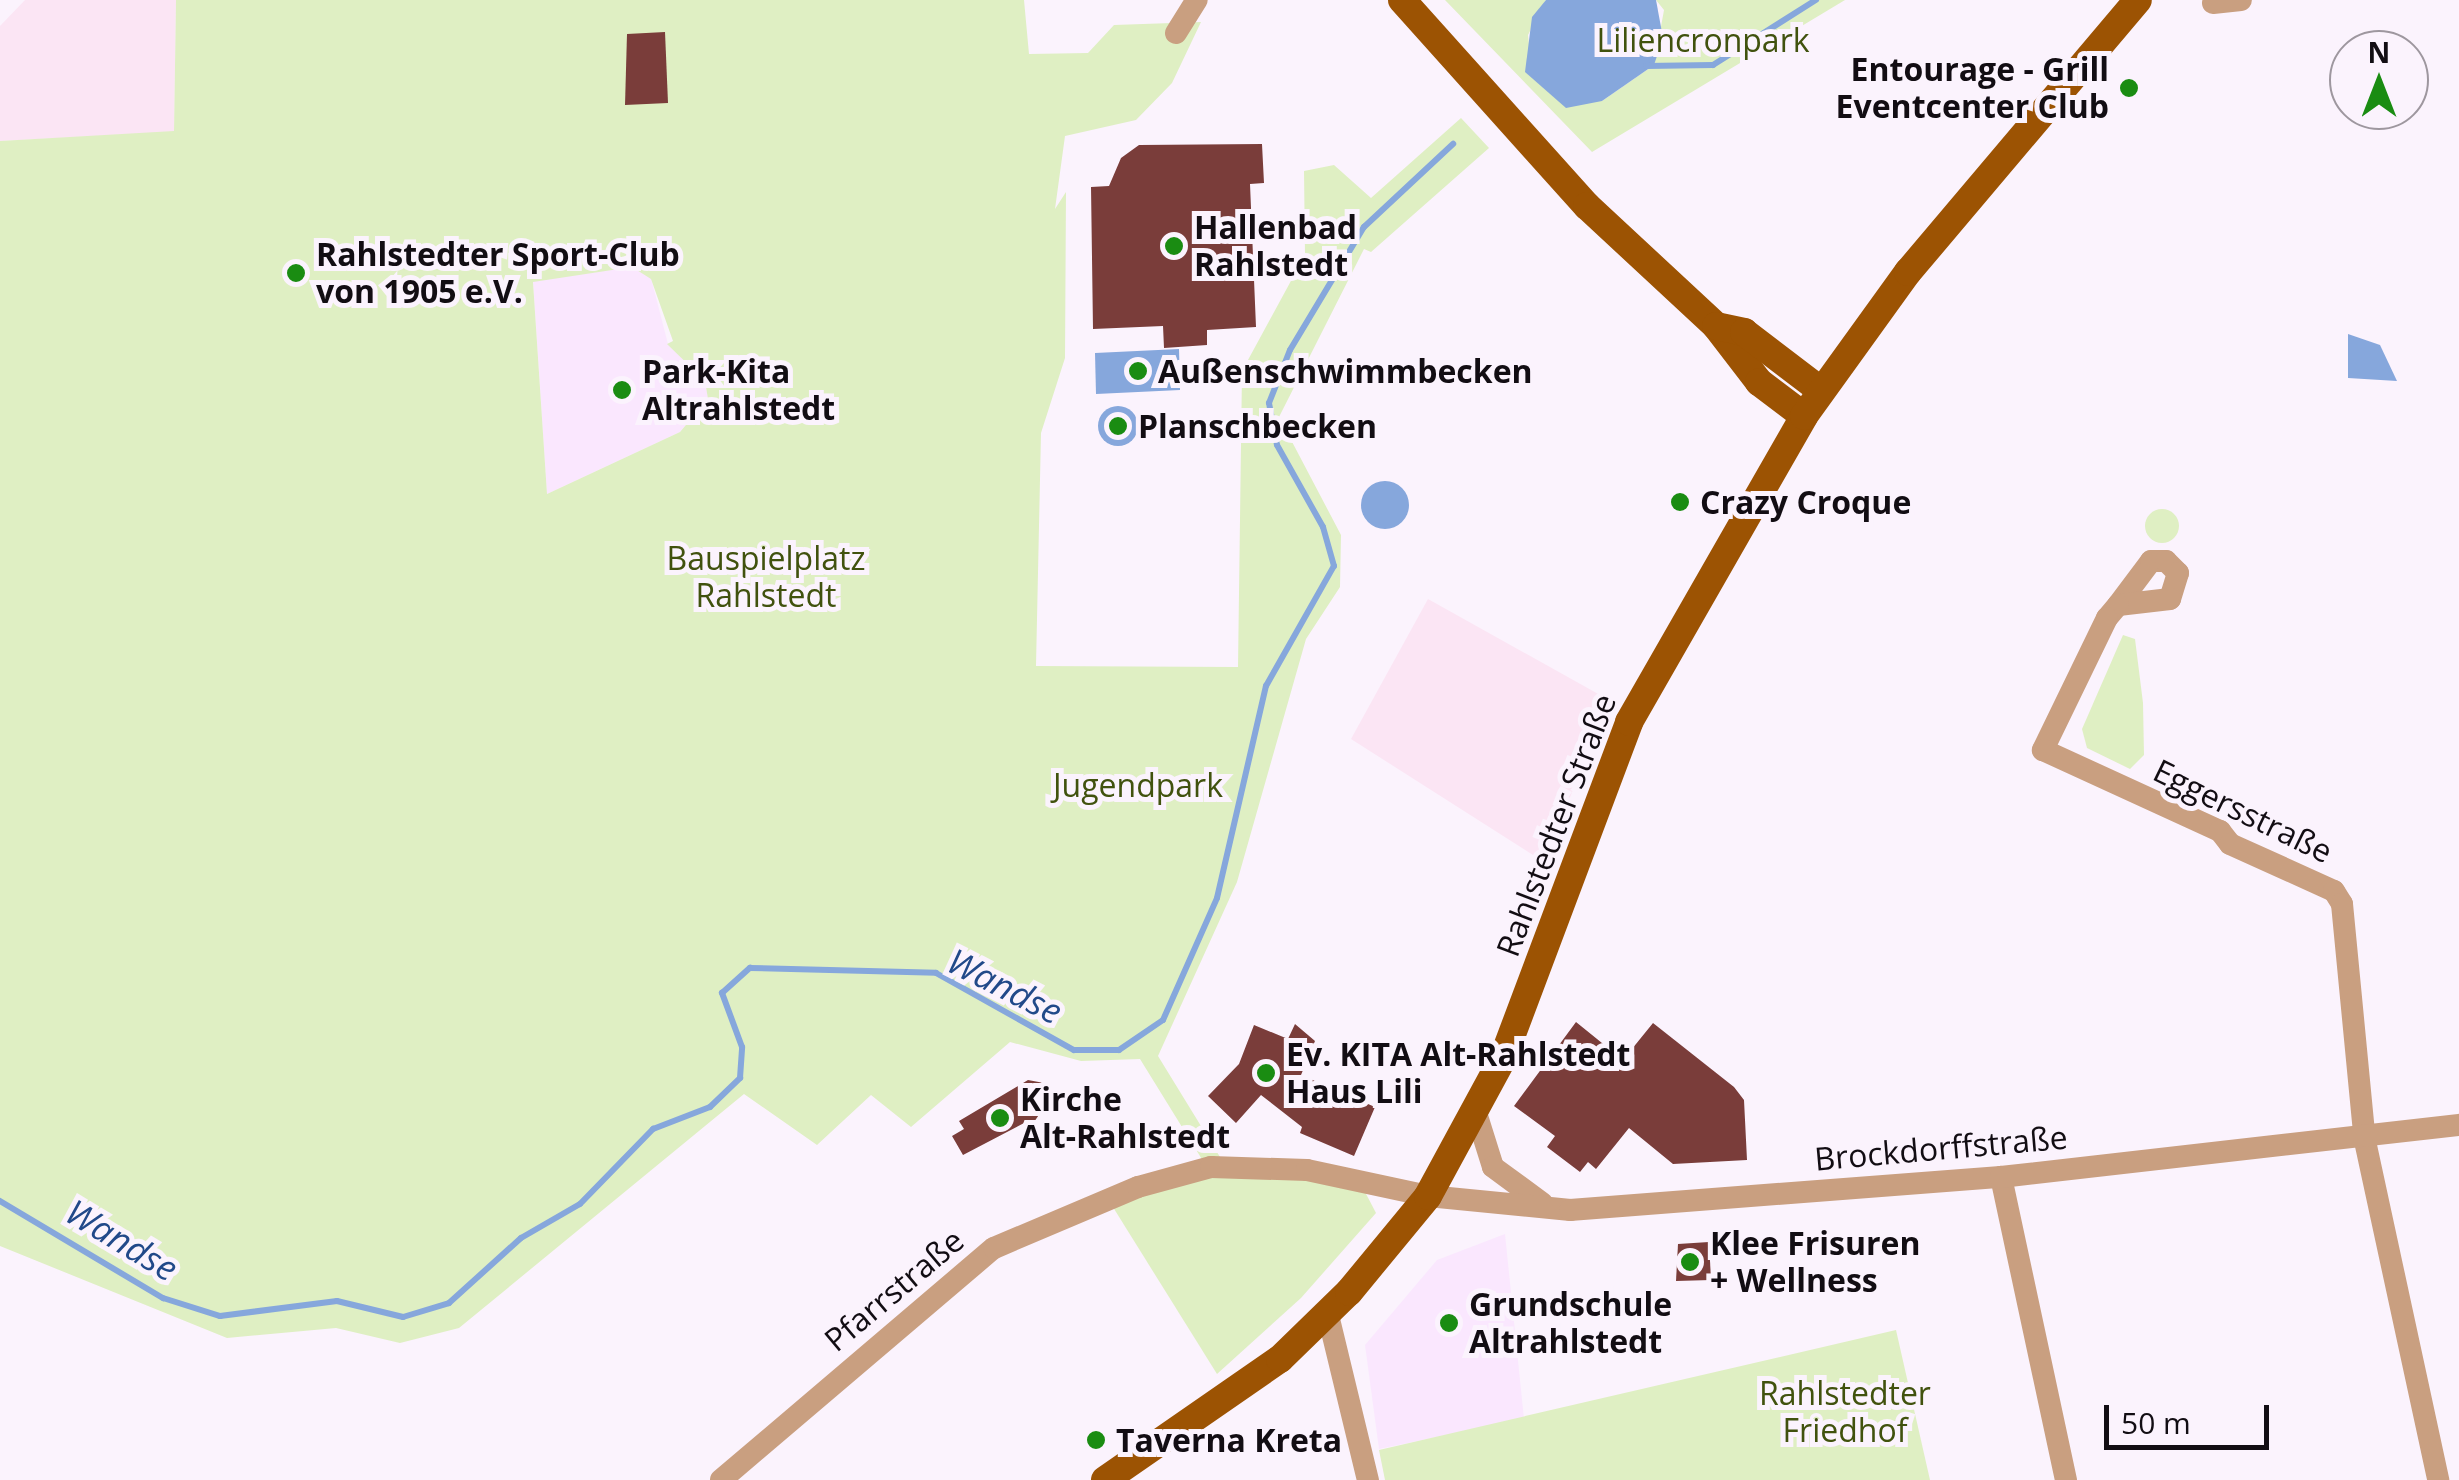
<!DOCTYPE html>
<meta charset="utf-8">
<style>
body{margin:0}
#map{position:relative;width:2459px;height:1480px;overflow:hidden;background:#fbf3fd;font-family:"Open Sans",sans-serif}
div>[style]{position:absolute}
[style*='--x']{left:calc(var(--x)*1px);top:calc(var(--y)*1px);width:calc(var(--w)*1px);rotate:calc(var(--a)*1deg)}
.commercial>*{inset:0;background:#fbe5f4}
.built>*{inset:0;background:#fae7fe}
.green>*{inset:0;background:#dfefc3}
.round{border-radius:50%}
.water>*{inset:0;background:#86a7dc}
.stream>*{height:6px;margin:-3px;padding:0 3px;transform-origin:3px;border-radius:3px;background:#86a7dc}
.building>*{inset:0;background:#7a3d3a}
.minor>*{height:22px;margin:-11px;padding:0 11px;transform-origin:11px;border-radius:11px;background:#c99f80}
.major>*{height:28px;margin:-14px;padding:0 14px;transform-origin:14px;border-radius:14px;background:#9c5303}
.dots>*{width:28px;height:28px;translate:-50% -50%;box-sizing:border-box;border:5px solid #fbf3fd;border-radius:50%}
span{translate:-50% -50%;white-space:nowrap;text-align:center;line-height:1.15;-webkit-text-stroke:10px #fbf3fd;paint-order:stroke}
.park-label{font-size:32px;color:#41520e}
.poi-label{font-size:32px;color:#120d13;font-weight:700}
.right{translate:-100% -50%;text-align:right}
.left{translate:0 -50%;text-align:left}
.street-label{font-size:32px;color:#120d13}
.water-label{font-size:35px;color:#214989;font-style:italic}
.north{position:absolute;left:2329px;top:30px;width:100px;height:100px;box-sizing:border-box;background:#fbf3fd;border:2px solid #9e979f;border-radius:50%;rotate:0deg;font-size:28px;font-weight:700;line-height:40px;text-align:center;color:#120d13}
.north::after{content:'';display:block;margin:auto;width:35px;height:45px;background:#1a8c12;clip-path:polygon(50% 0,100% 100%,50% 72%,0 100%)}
.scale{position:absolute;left:2104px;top:1405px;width:165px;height:45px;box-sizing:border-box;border:5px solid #120d13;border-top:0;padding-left:12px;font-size:30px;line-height:35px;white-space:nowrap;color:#120d13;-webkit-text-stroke:8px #fbf3fd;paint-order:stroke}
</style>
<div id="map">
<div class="commercial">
<div style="clip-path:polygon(25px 0,176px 0,174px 132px,0 141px,0 26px)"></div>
<div style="clip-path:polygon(1428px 599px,1609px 700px,1544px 862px,1351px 739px)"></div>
</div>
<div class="built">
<div style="clip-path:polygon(632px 267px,651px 278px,668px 344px,705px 380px,708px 399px,680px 432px,547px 494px,533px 281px)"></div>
<div style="clip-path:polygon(1505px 1234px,1524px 1419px,1379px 1449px,1365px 1345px,1437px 1260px)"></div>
</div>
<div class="green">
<div style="clip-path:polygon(evenodd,176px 0,1024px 0,1029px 54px,1088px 53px,1114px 25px,1201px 22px,1172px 83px,1136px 120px,1065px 136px,1055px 209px,1066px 192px,1065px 358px,1041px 433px,1036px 666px,1238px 667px,1242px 371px,1305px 255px,1304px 171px,1334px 165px,1371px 198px,1461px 118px,1489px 148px,1371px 252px,1364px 249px,1279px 417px,1341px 535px,1340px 587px,1306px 639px,1237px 882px,1158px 1056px,1220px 1157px,1203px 1161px,1140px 1059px,1081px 1061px,1010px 1042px,911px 1127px,871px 1095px,817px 1145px,744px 1094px,459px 1328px,400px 1343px,336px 1328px,227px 1338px,0 1246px,0 141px,174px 131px,176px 0,632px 267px,651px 279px,673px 341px,667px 344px,705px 381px,708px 399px,680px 432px,547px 494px,533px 282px,632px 267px)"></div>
<div style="clip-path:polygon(1445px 0,1546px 0,1528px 35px,1531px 62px,1602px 101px,1654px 65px,1664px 10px,1656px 0,1845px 0,1592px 152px)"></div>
<div class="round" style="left:2145px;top:509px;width:34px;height:34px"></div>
<div style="clip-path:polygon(2123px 635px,2135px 639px,2143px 703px,2144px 755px,2130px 769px,2087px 748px,2082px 729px)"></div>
<div style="clip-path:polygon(1209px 1174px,1329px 1180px,1364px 1190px,1376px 1213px,1301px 1298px,1217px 1374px,1111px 1204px)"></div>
<div style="clip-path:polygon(1896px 1330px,1930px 1480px,1385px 1480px,1379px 1450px)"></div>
</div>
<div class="water">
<div style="clip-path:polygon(1546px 0,1656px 0,1663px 38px,1654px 65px,1602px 101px,1566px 108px,1525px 72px,1532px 17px)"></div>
<div style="clip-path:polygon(2348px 334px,2380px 345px,2397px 381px,2348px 378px)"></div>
<div style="clip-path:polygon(1179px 349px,1180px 390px,1096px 394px,1095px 353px)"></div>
<div class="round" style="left:1098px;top:406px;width:40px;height:40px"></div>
<div class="round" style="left:1361px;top:481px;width:48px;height:48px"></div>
</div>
<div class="stream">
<div style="--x:1646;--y:66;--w:67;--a:-0.9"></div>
<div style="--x:1713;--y:65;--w:122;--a:-32.3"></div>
<div style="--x:0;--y:1201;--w:190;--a:30.8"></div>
<div style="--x:163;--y:1298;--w:60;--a:17.5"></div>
<div style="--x:220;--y:1316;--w:118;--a:-7.3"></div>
<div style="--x:337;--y:1301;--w:68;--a:13.6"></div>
<div style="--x:403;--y:1317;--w:48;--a:-16.9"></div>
<div style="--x:449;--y:1303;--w:97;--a:-42.1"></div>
<div style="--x:521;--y:1238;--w:68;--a:-30"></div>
<div style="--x:580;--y:1204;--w:105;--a:-45.8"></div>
<div style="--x:653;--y:1129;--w:61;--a:-21.1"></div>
<div style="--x:710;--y:1107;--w:42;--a:-44"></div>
<div style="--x:740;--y:1078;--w:31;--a:-86"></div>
<div style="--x:742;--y:1047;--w:58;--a:-110.3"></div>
<div style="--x:722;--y:993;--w:38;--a:-42"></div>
<div style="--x:750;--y:968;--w:186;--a:1.5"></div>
<div style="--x:936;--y:973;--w:158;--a:29.2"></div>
<div style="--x:1074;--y:1050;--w:45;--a:0"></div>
<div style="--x:1119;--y:1050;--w:53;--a:-34.3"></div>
<div style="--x:1163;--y:1020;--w:133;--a:-66.1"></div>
<div style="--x:1217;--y:898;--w:218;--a:-77"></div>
<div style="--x:1266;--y:686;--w:138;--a:-60.5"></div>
<div style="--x:1334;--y:566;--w:41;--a:-105.8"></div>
<div style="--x:1323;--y:527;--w:94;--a:-119.3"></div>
<div style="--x:1277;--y:445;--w:43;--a:-100.8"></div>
<div style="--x:1269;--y:403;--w:57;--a:-68.4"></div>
<div style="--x:1290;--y:350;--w:144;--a:-59"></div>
<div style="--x:1364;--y:227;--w:122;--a:-43"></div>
</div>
<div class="building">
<div style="clip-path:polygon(665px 32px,668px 103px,625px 105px,627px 34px)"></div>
<div style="clip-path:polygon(1262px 144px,1264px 183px,1250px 184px,1256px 327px,1207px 330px,1207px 345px,1164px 348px,1163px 326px,1093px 329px,1091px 187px,1109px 186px,1121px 158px,1139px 145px)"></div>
<div style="clip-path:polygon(1576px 1022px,1623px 1060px,1653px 1023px,1734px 1087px,1744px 1100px,1747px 1160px,1673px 1164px,1629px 1128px,1596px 1169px,1588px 1162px,1580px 1172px,1547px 1147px,1555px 1136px,1514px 1106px)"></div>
<div style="clip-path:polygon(1295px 1024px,1315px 1041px,1301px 1075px,1375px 1107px,1354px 1156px,1300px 1133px,1302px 1127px,1261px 1095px,1236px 1123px,1208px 1096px,1239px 1064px,1254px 1025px,1288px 1039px)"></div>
<div style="clip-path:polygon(1028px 1080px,1044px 1083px,1051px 1097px,1030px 1128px,1026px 1122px,963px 1155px,952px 1136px,964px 1129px,959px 1121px)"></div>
<div style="clip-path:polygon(1709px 1242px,1711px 1280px,1676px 1281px,1678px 1244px)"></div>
</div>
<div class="minor">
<div style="--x:2213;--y:3;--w:28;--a:-6"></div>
<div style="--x:1176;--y:33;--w:39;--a:-58"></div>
<div style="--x:2118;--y:605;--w:55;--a:-53.1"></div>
<div style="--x:2151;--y:561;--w:15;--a:0"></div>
<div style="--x:2166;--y:561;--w:17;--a:45"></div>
<div style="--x:2178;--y:573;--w:27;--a:107"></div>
<div style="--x:2170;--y:599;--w:52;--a:173.4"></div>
<div style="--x:2118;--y:605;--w:17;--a:130"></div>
<div style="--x:2107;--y:618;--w:147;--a:115.9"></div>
<div style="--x:2043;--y:750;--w:195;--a:24.6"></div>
<div style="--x:2220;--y:831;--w:16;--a:52"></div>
<div style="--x:2230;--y:844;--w:114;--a:24.3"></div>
<div style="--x:2334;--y:891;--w:15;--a:58"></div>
<div style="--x:2342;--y:904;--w:238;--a:84.5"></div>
<div style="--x:2365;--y:1141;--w:347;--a:77.8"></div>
<div style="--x:1477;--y:1116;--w:53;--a:72.6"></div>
<div style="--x:1493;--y:1167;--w:61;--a:36.3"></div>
<div style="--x:2001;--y:1177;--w:310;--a:77.9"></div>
<div style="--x:1328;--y:1315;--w:170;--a:76.4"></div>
<div style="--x:721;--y:1480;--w:358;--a:-40.4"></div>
<div style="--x:994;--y:1248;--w:156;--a:-23"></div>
<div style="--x:1138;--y:1187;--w:76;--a:-15.3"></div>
<div style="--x:1211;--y:1167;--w:96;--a:1.8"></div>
<div style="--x:1307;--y:1170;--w:124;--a:12.1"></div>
<div style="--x:1428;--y:1196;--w:143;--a:5.6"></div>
<div style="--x:1570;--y:1210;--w:432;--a:-4.4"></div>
<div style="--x:2001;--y:1177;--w:461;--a:-6.5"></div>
</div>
<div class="major">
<div style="--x:1402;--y:0;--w:277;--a:48.1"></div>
<div style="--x:1587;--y:206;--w:176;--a:42.9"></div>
<div style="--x:1716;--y:326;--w:71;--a:52.5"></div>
<div style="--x:1759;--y:382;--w:56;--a:37.1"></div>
<div style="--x:1716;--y:326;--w:29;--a:12"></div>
<div style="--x:1744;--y:332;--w:96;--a:37.3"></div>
<div style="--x:1105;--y:1480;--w:213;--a:-34.7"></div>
<div style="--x:1280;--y:1359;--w:96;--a:-44.2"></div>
<div style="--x:1349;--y:1292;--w:124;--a:-50.5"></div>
<div style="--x:1428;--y:1196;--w:157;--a:-61.5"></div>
<div style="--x:1503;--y:1058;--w:359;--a:-69.4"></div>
<div style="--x:1629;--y:722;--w:353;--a:-60.2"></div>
<div style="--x:1804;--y:416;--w:178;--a:-54.2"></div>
<div style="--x:1908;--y:272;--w:356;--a:-49.8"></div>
</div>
<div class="dots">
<div style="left:2129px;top:88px;background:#1a8c12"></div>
<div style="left:1174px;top:246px;background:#1a8c12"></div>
<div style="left:296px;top:273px;background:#1a8c12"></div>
<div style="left:1138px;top:371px;background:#1a8c12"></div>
<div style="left:622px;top:390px;background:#1a8c12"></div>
<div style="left:1118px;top:426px;background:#1a8c12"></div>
<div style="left:1680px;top:502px;background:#1a8c12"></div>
<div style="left:1266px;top:1073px;background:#1a8c12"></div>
<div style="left:1000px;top:1118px;background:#1a8c12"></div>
<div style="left:1690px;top:1262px;background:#1a8c12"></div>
<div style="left:1449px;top:1323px;background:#1a8c12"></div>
<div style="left:1096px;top:1440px;background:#1a8c12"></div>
</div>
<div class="park-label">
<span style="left:1703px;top:40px">Liliencronpark</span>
<span style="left:766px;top:577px">Bauspielplatz<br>Rahlstedt</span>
<span style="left:1138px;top:785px">Jugendpark</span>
<span style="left:1845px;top:1412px">Rahlstedter<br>Friedhof</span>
</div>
<div class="poi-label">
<span class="right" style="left:2109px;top:88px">Entourage - Grill<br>Eventcenter Club</span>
<span class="left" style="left:1194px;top:246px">Hallenbad<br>Rahlstedt</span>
<span class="left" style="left:316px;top:273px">Rahlstedter Sport-Club<br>von 1905 e.V.</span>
<span class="left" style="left:1158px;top:371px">Außenschwimmbecken</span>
<span class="left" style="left:642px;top:390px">Park-Kita<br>Altrahlstedt</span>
<span class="left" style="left:1138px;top:426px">Planschbecken</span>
<span class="left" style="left:1700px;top:502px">Crazy Croque</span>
<span class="left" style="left:1286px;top:1073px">Ev. KITA Alt-Rahlstedt<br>Haus Lili</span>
<span class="left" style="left:1020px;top:1118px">Kirche<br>Alt-Rahlstedt</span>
<span class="left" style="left:1710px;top:1262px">Klee Frisuren<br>+ Wellness</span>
<span class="left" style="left:1469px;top:1323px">Grundschule<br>Altrahlstedt</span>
<span class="left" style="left:1116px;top:1440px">Taverna Kreta</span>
</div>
<div class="street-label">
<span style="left:2243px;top:811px;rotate:26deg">Eggersstraße</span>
<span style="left:1556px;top:825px;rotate:-69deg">Rahlstedter Straße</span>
<span style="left:1941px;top:1148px;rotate:-5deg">Brockdorffstraße</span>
<span style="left:894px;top:1290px;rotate:-40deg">Pfarrstraße</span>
</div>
<div class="water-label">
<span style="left:1005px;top:986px;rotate:27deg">Wandse</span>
<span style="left:122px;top:1240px;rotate:31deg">Wandse</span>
</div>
<div class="north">N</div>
<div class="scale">50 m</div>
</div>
